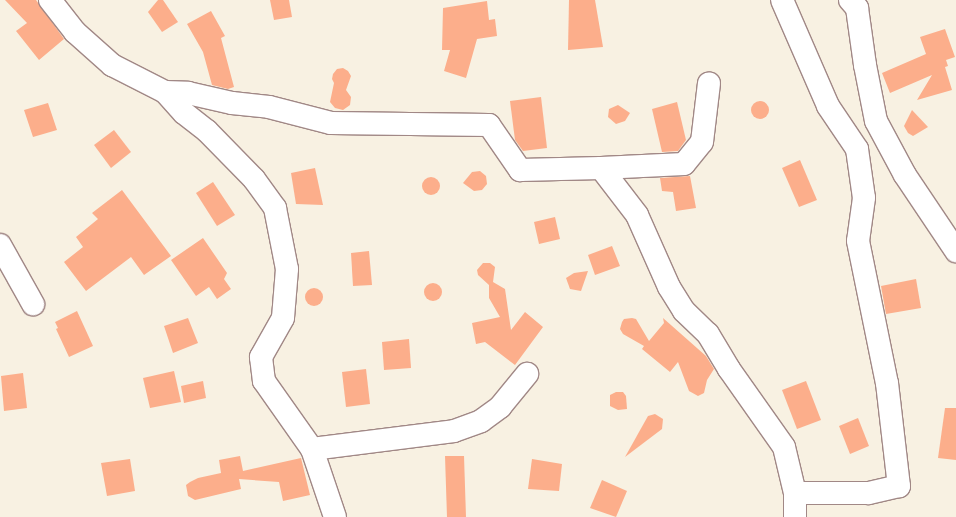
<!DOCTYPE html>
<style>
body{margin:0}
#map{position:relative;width:956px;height:517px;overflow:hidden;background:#f8f1e2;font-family:"Playpen Sans",sans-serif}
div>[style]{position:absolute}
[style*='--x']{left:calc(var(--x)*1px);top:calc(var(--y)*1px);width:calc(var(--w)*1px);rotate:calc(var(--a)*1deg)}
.building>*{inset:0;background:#fcae8b}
.round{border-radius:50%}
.roads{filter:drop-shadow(1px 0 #a18886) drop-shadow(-1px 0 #a18886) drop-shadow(0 1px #a18886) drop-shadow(0 -1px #a18886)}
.minor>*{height:22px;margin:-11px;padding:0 11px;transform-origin:11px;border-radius:11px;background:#fff}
span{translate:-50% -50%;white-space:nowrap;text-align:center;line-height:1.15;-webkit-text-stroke:4px #fff;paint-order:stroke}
</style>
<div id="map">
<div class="building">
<div style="clip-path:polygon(5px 0,36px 0,64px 39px,39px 60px,16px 31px,27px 23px)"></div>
<div style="clip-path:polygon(158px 0,163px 0,178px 22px,162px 32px,148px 12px)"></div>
<div style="clip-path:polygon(270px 0,289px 0,292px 17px,274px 20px)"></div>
<div style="clip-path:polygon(569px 0,595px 0,603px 47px,568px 50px)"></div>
<div style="clip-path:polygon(487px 1px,489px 20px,495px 19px,497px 36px,477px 39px,466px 78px,444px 71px,450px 50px,442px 50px,443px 8px)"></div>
<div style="clip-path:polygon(211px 11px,225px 36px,221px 38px,234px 87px,228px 89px,212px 85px,203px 52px,187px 24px)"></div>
<div style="clip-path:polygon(945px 29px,955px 57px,946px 60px,948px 66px,945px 67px,952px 90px,917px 100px,932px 75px,890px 93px,882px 73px,926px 54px,920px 37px)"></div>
<div style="clip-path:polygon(343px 68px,348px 71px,351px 76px,346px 90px,351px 97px,350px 105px,343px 110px,335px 108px,330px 102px,334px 83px,332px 79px,333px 74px,337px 69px)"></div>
<div style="clip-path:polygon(541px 97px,547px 148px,523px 151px,515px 140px,510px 101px)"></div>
<div class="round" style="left:751px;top:101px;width:18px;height:18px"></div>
<div style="clip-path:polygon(677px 102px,686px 140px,678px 151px,662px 152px,652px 109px)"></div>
<div style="clip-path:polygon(48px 103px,57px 130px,33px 137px,24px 110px)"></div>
<div style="clip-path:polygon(618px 105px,630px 113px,625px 121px,616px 124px,608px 117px,609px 109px)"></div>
<div style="clip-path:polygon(912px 110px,928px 127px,913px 136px,908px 133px,904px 126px)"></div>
<div style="clip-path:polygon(114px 130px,131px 152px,111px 168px,94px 145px)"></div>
<div style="clip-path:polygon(800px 160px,817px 200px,799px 207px,782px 168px)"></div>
<div style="clip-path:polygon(315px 168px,323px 205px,296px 204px,291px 173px)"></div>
<div style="clip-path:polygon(480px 171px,486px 176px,487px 184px,482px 190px,474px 191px,463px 183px,472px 172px)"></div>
<div style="clip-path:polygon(690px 176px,696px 208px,676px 211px,673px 192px,662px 191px,660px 178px)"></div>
<div class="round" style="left:422px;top:177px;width:18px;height:18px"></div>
<div style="clip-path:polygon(213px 182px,235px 215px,217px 226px,196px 193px)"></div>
<div style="clip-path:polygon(122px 190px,171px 256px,144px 275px,131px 257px,86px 291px,64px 262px,83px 247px,76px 237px,98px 219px,92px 213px)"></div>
<div style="clip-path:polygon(555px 217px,560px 239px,539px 244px,534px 222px)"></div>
<div style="clip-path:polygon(203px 238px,227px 273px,224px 279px,231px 289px,217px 299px,209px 287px,196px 296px,171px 260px)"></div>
<div style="clip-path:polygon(612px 246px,620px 266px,595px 275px,588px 255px)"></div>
<div style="clip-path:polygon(369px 251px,372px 285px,353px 286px,351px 253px)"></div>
<div style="clip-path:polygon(483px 263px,490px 263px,495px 267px,493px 282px,505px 289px,511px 330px,525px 312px,543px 327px,515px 365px,485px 342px,476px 344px,472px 323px,500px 317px,489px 298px,489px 285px,478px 275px,477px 270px)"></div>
<div style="clip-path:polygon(588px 271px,581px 291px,570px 289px,566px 278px,574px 273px)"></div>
<div style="clip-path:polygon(916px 279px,921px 308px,886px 314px,881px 286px)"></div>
<div class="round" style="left:424px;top:283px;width:18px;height:18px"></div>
<div class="round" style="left:305px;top:288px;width:18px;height:18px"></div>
<div style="clip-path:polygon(77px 311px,93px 346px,69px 357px,56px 329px,58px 328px,55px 322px)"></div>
<div style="clip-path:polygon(188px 318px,198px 343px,173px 353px,164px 326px)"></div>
<div style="clip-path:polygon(632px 318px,636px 319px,649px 341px,664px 323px,663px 318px,706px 356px,714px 369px,707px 380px,704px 393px,698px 396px,689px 391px,678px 362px,670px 372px,642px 349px,644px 346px,623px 334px,620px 329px,622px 322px,624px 319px)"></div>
<div style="clip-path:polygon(409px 339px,411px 368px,384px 370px,382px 342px)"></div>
<div style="clip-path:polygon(366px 369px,370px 404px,346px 407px,342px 372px)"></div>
<div style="clip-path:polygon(174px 371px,181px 402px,150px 408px,143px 378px)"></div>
<div style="clip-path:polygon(23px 373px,27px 408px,4px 411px,1px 376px)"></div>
<div style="clip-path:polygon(203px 381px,206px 398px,184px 403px,181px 386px)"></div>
<div style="clip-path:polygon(806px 381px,821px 420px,797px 429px,782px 390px)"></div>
<div style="clip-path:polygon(616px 392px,623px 392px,626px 396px,627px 409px,618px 410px,610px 406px,610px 395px)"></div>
<div style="clip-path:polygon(945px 408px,956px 408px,956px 460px,938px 458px)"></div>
<div style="clip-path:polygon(655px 414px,663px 419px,662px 429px,625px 457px,648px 416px)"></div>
<div style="clip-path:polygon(858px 418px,869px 446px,850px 454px,839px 426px)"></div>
<div style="clip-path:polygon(240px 456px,243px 471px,301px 458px,310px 495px,283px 501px,279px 482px,239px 479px,241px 489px,195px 500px,188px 496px,186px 485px,190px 482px,198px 478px,221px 473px,219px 460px)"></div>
<div style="clip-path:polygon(445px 456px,464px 456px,466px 517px,447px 517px)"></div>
<div style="clip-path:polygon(130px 459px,135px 491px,107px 496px,101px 463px)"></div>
<div style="clip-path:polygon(532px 459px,562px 464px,559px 491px,528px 489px)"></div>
<div style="clip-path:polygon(602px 480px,627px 491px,616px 517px,590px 508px)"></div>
</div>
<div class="roads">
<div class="minor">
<div style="--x:50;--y:0;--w:41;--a:52"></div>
<div style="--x:75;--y:32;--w:50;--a:41.7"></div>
<div style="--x:112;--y:65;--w:59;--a:27"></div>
<div style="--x:165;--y:92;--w:28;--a:48"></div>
<div style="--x:184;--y:113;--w:29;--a:38"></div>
<div style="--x:207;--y:131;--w:67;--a:45.6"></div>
<div style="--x:254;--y:179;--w:36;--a:54"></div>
<div style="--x:275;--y:208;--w:62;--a:78.9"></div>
<div style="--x:287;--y:269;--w:49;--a:94.7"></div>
<div style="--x:283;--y:318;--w:45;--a:119.4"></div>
<div style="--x:261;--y:357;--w:24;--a:83"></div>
<div style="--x:264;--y:381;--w:83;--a:54.8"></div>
<div style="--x:312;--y:449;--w:72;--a:71.3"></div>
<div style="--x:782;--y:0;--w:116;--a:66.5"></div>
<div style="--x:828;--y:106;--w:52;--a:56"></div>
<div style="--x:857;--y:149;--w:49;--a:81.9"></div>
<div style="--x:864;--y:198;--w:43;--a:97.9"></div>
<div style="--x:858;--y:241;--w:145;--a:78.5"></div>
<div style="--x:887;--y:383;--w:104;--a:83.4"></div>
<div style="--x:899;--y:486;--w:32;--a:167"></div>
<div style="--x:868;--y:493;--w:73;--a:180"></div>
<div style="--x:850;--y:0;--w:11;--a:49"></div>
<div style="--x:857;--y:8;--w:58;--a:82"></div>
<div style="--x:865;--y:65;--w:57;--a:78.9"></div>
<div style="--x:876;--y:121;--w:61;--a:61.8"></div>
<div style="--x:905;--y:175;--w:92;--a:56.1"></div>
<div style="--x:165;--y:92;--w:23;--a:2"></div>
<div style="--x:188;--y:93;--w:45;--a:12.8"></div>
<div style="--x:232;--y:103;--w:37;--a:6"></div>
<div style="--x:269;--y:107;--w:64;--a:14.5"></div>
<div style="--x:331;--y:123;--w:158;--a:0.7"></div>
<div style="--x:489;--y:125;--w:55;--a:55.4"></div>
<div style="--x:520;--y:170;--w:81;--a:-1.4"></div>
<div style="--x:601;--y:168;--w:59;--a:52.5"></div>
<div style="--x:637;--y:215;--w:79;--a:66"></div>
<div style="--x:669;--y:287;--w:28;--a:58"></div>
<div style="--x:684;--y:311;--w:33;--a:44"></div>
<div style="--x:708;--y:334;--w:41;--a:59"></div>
<div style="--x:729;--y:369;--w:95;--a:54.8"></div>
<div style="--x:784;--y:447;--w:47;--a:76.6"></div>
<div style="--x:795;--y:493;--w:24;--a:90"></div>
<div style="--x:601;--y:168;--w:83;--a:-2.8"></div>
<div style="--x:684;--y:164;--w:28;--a:-51"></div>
<div style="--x:702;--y:142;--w:59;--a:-83.2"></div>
<div style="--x:0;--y:245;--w:68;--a:60.8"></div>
<div style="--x:312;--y:449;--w:143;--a:-7.2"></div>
<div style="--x:454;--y:431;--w:29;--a:-20"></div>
<div style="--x:481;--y:421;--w:24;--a:-36"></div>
<div style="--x:500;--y:407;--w:43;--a:-50.7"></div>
</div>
</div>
</div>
